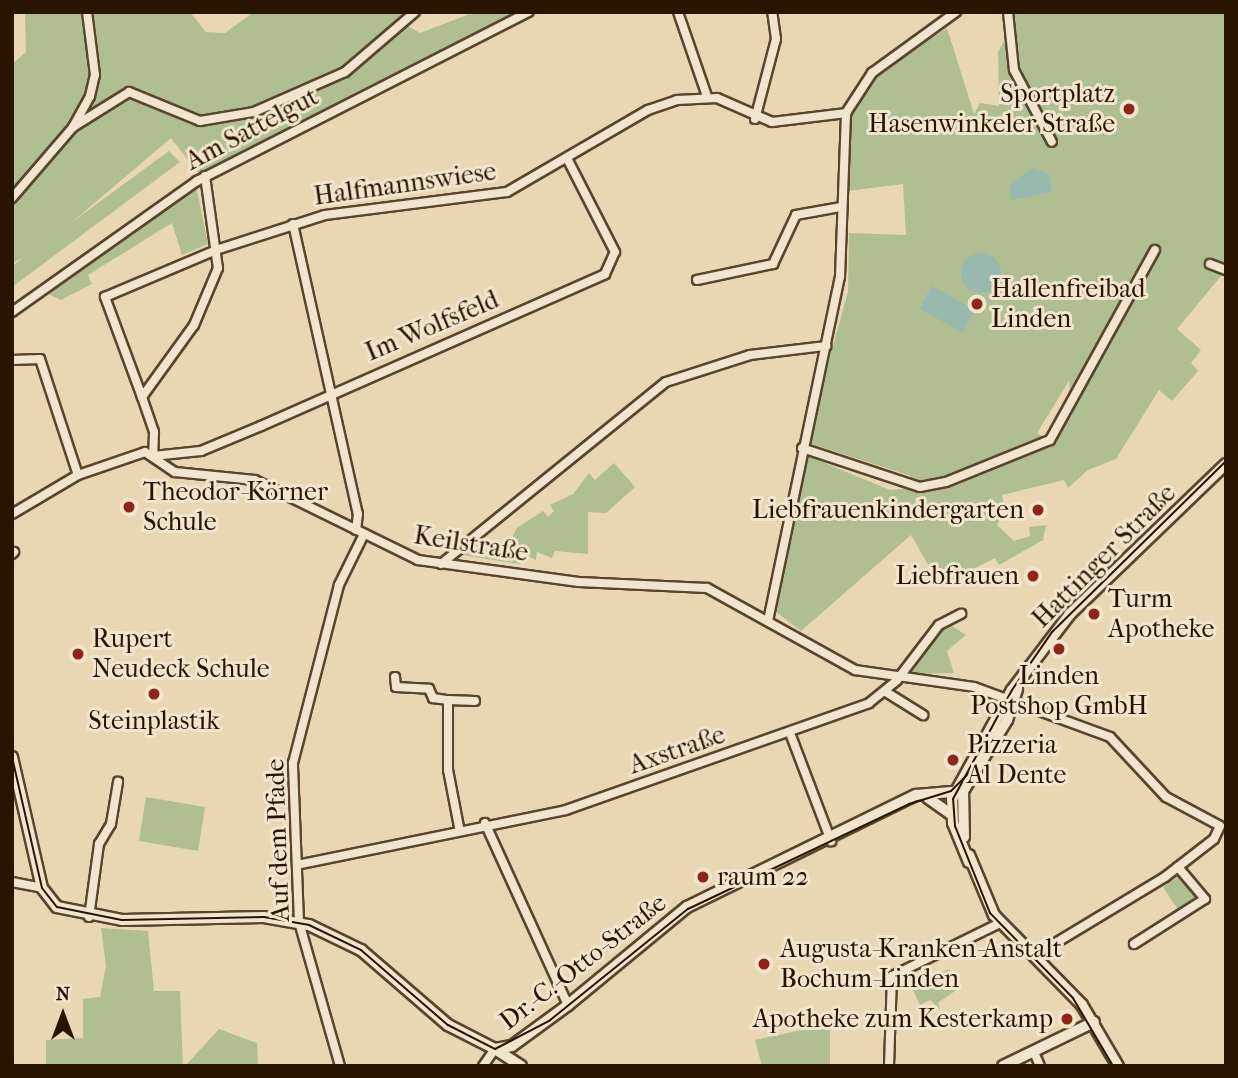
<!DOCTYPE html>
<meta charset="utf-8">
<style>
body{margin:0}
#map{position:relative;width:1238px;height:1078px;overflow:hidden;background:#e9d7b3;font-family:"IM FELL French Canon",serif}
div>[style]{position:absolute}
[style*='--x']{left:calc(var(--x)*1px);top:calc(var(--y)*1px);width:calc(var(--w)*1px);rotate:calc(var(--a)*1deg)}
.green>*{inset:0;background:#b0bf91}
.water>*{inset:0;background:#97b9ae}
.round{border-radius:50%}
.roads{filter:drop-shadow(2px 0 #59452d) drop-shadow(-2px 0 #59452d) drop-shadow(0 2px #59452d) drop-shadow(0 -2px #59452d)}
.minor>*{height:8px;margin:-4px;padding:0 4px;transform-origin:4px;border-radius:4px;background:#f1e5ce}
.tertiary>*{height:10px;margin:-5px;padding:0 5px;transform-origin:5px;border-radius:5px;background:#f1e5ce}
.tram>*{height:2px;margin:-1px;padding:0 1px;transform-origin:1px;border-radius:1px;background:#291400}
.dots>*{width:19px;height:19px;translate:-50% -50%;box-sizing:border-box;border:4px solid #f1e5ce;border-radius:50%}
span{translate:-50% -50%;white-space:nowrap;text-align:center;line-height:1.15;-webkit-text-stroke:6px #f1e5ce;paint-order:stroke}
.poi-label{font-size:26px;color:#291400}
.right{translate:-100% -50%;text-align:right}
.left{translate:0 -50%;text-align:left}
.street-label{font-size:26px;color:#291400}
.frame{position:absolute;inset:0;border:14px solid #291400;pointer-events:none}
.north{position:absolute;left:28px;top:980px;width:70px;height:70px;-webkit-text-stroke:5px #f1e5ce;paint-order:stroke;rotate:0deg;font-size:19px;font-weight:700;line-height:28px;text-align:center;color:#291400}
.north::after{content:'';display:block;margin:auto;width:24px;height:32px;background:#291400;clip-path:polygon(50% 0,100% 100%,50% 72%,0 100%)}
</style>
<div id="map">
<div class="green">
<div style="clip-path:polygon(25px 12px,190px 12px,206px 32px,225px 33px,254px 12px,414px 12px,406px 25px,420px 33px,475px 12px,521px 12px,199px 174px,171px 138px,38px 251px,12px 263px,12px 64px,26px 52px)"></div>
<div style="clip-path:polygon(evenodd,1012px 12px,1226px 12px,1226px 270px,1177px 329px,1201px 350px,1191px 363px,1198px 371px,1172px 401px,1159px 390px,1116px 459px,1088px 470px,1068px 488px,1064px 480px,1002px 495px,1005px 510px,997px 525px,1014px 541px,1030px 536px,1029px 527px,1046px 525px,1043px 540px,999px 565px,995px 558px,940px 586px,911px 535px,801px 631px,776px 612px,808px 456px,890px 490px,911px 488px,911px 476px,806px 442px,848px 292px,849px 233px,906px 235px,903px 184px,848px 191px,851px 113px,878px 74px,947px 28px,974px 114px,980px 103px,999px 106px,998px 52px,1008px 33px,1017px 80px,1012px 12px,1069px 381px,1072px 415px,1053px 442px,1037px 433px,1069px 381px)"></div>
<div style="clip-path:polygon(169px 151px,180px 162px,12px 287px,12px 266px)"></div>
<div style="clip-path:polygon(196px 185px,208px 244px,182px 255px,172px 223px,88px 275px,92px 284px,61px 300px,42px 291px)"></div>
<div style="clip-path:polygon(614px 463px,635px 487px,606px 513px,588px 512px,588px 554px,555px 551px,552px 558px,537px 552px,536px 560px,522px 553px,520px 564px,462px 555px,479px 540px,491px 555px,496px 551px,507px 560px,516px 552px,509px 543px,517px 528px,543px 511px,548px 517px,554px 511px,550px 505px,573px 494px,589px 473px,595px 480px)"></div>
<div style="clip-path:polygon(947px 623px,966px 635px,947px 651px,954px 673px,910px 674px,927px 641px)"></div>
<div style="clip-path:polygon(146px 797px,205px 807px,198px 851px,139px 841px)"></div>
<div style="clip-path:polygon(1179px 876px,1198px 896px,1179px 911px,1163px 887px)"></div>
<div style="clip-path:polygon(101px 928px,148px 931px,154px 991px,180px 991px,183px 1066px,46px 1066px,46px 1040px,83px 1038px,83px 999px,100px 997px,106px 966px)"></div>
<div style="clip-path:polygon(949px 969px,959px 988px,938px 1003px,940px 1009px,930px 1000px,920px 1005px,912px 988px)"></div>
<div style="clip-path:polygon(830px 1024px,830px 1066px,762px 1066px,755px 1040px)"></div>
<div style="clip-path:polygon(219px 1029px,257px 1043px,258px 1066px,185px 1066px)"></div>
</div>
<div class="water">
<div style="clip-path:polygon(1032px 168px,1049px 174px,1052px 192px,1011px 200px,1010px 185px)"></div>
<div class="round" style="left:961px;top:253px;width:40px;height:40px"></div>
<div style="clip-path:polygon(931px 286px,975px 309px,963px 333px,920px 309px)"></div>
</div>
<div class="roads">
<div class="minor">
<div style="--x:678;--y:12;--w:89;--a:71"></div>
<div style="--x:1008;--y:12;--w:58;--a:84.1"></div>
<div style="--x:1014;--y:70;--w:81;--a:62.2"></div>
<div style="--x:755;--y:119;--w:83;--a:-75.3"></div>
<div style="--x:776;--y:39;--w:27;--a:-98"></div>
<div style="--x:73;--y:127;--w:66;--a:-32"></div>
<div style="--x:129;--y:92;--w:77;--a:22.2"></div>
<div style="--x:200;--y:121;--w:55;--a:-9.5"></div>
<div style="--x:254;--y:112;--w:99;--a:-23.7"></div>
<div style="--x:345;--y:72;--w:92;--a:-40.6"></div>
<div style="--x:205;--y:176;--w:93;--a:82"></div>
<div style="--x:218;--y:268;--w:62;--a:112.8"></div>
<div style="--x:194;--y:325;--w:89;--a:125.8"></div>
<div style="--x:142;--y:397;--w:37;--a:71"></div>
<div style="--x:154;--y:432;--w:24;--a:92"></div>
<div style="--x:153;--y:456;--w:48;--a:-5.9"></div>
<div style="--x:201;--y:451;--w:65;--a:-22.6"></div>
<div style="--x:261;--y:426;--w:376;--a:-23.8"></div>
<div style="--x:605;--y:274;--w:24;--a:-66"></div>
<div style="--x:615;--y:252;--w:106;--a:-117.1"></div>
<div style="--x:12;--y:198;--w:94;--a:-49.3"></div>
<div style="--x:73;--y:127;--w:35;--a:-61"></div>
<div style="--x:90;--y:96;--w:22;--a:-77"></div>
<div style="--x:95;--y:75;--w:64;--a:-97.2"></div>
<div style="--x:293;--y:224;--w:297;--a:77.4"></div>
<div style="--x:358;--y:514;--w:16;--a:97"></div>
<div style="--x:1210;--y:264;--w:17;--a:21"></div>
<div style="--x:697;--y:280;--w:78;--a:-11.9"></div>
<div style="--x:773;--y:264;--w:54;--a:-64.9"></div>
<div style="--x:796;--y:215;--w:46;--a:-10.1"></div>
<div style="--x:12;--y:312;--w:227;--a:-35.3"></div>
<div style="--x:197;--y:181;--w:372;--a:-27"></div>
<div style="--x:12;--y:360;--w:28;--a:-2"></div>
<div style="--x:40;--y:359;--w:122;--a:71.9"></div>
<div style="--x:142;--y:397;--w:107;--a:-110.3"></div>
<div style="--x:105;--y:297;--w:121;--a:-22.9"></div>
<div style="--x:216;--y:250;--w:114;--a:-17.8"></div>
<div style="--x:325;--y:215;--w:183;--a:-7.2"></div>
<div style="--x:507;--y:192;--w:163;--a:-30.2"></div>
<div style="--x:648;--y:110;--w:31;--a:-19"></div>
<div style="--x:677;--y:100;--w:40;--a:-2.9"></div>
<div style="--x:717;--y:98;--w:60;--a:23.6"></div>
<div style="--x:772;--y:122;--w:75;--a:-6.9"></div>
<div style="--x:802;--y:448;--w:124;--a:18.3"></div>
<div style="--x:920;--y:487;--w:26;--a:-11"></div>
<div style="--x:946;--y:482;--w:112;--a:-22"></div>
<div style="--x:1050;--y:440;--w:217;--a:-61.1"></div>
<div style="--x:12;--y:514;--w:77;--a:-30.6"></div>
<div style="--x:78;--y:475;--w:71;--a:-18.9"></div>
<div style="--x:145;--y:452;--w:36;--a:34"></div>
<div style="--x:175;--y:472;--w:80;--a:5.7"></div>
<div style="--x:255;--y:480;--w:182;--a:26.1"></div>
<div style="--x:418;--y:560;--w:162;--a:7.8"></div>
<div style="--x:579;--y:582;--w:128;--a:2.7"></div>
<div style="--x:707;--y:588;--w:169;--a:29"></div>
<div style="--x:855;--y:670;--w:120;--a:8.1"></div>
<div style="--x:974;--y:687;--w:145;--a:20.2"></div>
<div style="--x:1110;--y:737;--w:82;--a:47"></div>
<div style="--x:1166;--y:797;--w:61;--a:28.2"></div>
<div style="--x:12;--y:554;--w:3;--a:-45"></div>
<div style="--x:441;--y:564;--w:289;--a:-39"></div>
<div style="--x:666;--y:382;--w:88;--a:-17.8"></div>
<div style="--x:750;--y:355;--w:77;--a:-6.8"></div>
<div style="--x:768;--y:621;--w:351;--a:-78.2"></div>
<div style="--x:840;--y:277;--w:164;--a:-87.9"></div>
<div style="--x:846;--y:113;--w:48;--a:-57"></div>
<div style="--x:872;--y:73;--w:104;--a:-36"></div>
<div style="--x:395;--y:677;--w:10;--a:84"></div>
<div style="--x:396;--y:687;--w:33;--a:3"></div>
<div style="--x:429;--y:689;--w:10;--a:66"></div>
<div style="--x:433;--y:698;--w:15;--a:8"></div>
<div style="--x:886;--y:692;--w:44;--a:31.9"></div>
<div style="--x:790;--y:733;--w:116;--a:69.2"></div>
<div style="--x:485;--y:823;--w:200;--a:65.5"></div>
<div style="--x:459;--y:827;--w:58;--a:-100.9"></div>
<div style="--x:448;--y:770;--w:70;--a:-90"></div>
<div style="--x:448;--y:700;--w:27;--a:2"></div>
<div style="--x:301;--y:864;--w:270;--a:-11.5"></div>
<div style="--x:566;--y:810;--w:321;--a:-19.4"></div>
<div style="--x:869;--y:703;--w:36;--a:-39"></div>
<div style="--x:897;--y:680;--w:69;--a:-52.6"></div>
<div style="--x:939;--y:625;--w:25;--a:-27"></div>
<div style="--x:12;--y:882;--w:31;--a:11"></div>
<div style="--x:89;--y:917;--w:74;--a:-82.2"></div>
<div style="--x:99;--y:844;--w:23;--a:-59"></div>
<div style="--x:111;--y:824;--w:43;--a:-80.5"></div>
<div style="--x:1134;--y:944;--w:84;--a:-32.4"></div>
<div style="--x:1205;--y:899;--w:42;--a:-130.2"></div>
<div style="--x:1034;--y:956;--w:153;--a:-31.1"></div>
<div style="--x:1165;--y:877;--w:62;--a:-37.8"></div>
<div style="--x:1214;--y:839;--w:14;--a:-65"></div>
<div style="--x:1034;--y:1052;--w:15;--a:67"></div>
<div style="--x:340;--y:1066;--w:150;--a:-105.9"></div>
<div style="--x:299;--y:922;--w:159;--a:-92.2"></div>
<div style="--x:293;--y:763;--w:184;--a:-75.5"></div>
<div style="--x:339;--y:585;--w:57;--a:-63.9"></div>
<div style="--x:483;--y:1066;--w:21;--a:-55"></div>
<div style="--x:889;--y:1066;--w:90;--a:-88.1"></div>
<div style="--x:892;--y:976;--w:120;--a:-26.1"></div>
</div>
<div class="tertiary">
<div style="--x:12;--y:757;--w:134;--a:77.1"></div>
<div style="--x:42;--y:888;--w:24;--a:52"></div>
<div style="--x:57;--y:907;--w:66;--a:11.3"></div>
<div style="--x:122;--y:920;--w:142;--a:-1.2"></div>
<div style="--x:264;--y:917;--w:46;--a:10.1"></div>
<div style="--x:309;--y:925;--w:58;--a:25.7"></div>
<div style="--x:361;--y:950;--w:115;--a:40.8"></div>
<div style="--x:448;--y:1025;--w:53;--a:27.1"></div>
<div style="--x:495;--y:1049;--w:17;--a:-10"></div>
<div style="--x:512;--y:1046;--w:69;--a:-36.2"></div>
<div style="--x:568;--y:1005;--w:154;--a:-39.5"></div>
<div style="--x:687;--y:907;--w:255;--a:-26.1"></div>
<div style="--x:916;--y:795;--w:47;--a:-4.9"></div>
<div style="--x:928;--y:798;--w:28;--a:35"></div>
<div style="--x:964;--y:837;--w:46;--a:-91.2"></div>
<div style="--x:963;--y:791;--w:84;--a:-58.2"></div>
<div style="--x:1007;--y:720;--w:33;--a:-72"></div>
<div style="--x:969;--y:855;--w:65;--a:67.4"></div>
<div style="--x:994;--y:915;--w:126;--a:45.6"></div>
<div style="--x:1082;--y:1005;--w:71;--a:59.5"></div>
<div style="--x:969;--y:862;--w:42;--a:-112.3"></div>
<div style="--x:953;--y:823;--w:24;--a:-92"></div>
<div style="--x:952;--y:799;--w:124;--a:-61.2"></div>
<div style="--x:1012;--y:690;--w:96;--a:-52.7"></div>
<div style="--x:1070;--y:614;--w:216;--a:-43.9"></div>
<div style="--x:495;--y:1049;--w:31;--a:33"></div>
<div style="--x:1003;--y:1066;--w:101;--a:-25.8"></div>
</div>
</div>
<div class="tram">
<div style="--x:12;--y:757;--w:134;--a:77.1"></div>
<div style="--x:42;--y:888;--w:24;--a:52"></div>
<div style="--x:57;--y:907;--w:66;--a:11.3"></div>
<div style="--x:122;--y:920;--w:142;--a:-1.2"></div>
<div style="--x:264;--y:917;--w:46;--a:10.1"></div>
<div style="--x:309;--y:925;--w:58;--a:25.7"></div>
<div style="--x:361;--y:950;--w:115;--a:40.8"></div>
<div style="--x:448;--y:1025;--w:53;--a:27.1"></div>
<div style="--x:495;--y:1049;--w:61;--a:-27.4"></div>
<div style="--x:549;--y:1021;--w:179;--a:-38.9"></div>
<div style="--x:688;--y:909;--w:245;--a:-25.4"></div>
<div style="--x:909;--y:804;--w:44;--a:-17.2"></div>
<div style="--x:951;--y:791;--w:27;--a:-45"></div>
<div style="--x:1113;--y:1066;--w:79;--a:-120.5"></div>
<div style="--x:1073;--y:998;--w:119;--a:-134.3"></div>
<div style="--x:990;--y:913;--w:94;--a:-111.9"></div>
<div style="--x:955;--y:826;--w:27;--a:-94"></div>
<div style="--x:953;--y:799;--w:124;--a:-61.6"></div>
<div style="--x:1012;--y:690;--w:70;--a:-55.4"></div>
<div style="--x:1052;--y:632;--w:244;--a:-44.5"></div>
</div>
<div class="dots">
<div style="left:1129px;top:109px;background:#8f2418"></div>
<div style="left:977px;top:304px;background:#8f2418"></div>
<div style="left:129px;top:507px;background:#8f2418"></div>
<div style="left:1038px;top:510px;background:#8f2418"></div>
<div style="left:1033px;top:576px;background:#8f2418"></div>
<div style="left:1094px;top:614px;background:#8f2418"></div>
<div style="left:1059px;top:649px;background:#8f2418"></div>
<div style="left:78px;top:654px;background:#8f2418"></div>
<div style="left:154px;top:694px;background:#8f2418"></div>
<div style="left:953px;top:760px;background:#8f2418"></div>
<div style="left:703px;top:877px;background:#8f2418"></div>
<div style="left:764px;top:964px;background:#8f2418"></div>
<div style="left:1067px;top:1019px;background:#8f2418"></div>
</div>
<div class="poi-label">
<span class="right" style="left:1115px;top:109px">Sportplatz<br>Hasenwinkeler Straße</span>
<span class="left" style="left:991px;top:304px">Hallenfreibad<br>Linden</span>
<span class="left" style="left:143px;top:507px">Theodor-Körner<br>Schule</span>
<span class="right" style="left:1024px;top:510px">Liebfrauenkindergarten</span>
<span class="right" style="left:1019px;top:576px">Liebfrauen</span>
<span class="left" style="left:1108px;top:614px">Turm<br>Apotheke</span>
<span class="left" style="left:92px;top:654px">Rupert<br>Neudeck Schule</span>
<span style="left:1059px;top:691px">Linden<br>Postshop GmbH</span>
<span style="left:154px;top:721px">Steinplastik</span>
<span class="left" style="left:967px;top:760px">Pizzeria<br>Al Dente</span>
<span class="left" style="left:717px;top:877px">raum 22</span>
<span class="left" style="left:780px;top:964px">Augusta-Kranken-Anstalt<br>Bochum-Linden</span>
<span class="right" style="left:1053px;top:1019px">Apotheke zum Kesterkamp</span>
</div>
<div class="street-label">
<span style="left:252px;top:129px;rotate:-28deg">Am Sattelgut</span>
<span style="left:405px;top:184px;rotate:-8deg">Halfmannswiese</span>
<span style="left:432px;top:326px;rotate:-23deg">Im Wolfsfeld</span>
<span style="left:471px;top:544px;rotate:9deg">Keilstraße</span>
<span style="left:1104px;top:556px;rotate:-45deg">Hattinger Straße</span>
<span style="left:677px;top:750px;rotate:-19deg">Axstraße</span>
<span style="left:278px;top:840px;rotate:-92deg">Auf dem Pfade</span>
<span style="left:583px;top:962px;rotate:-38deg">Dr.-C.-Otto-Straße</span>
</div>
<div class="frame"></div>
<div class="north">N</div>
</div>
